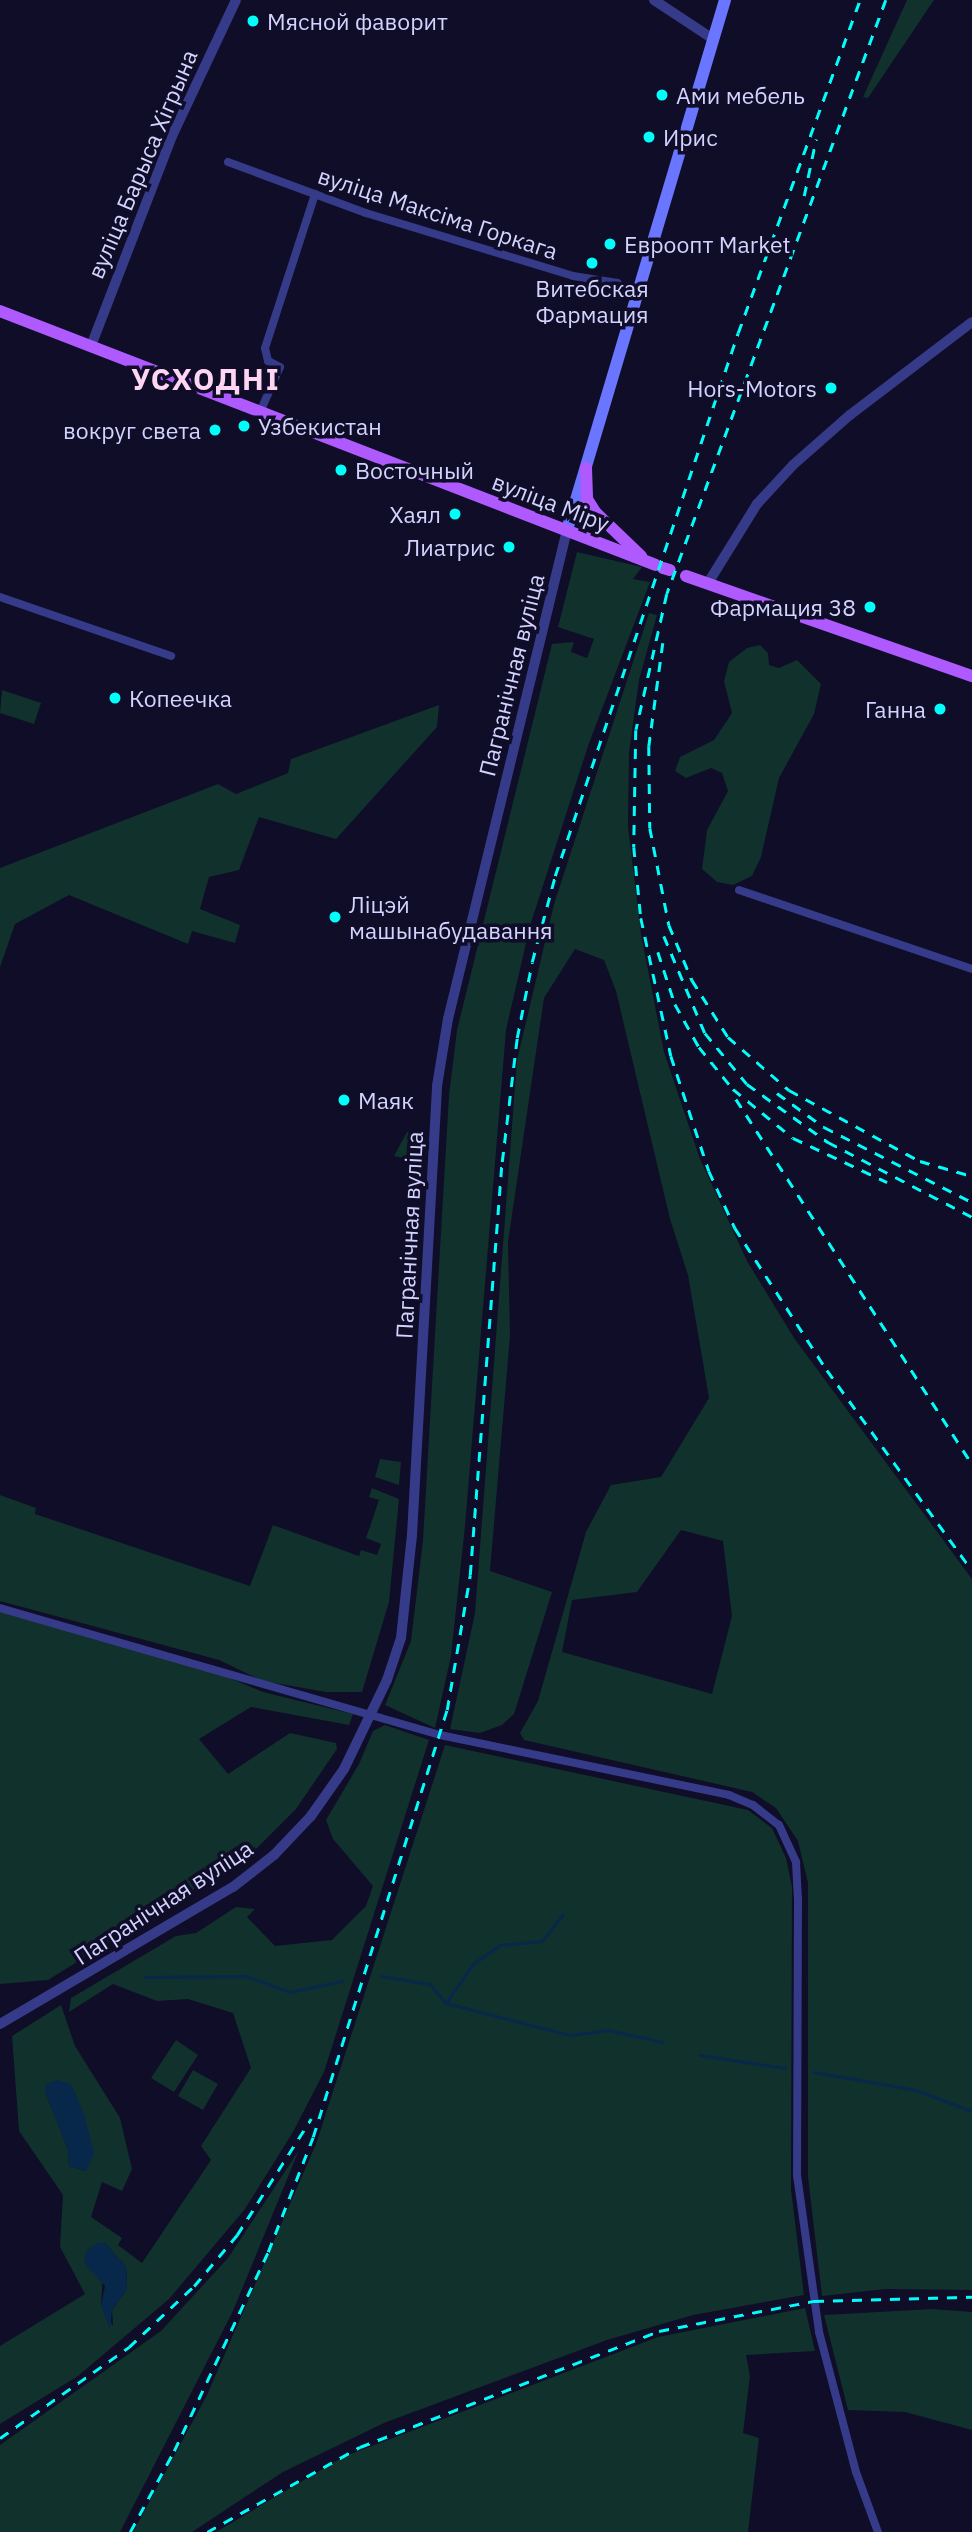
<!DOCTYPE html>
<meta charset="utf-8">
<style>
body{margin:0}
#map{position:relative;width:972px;height:2532px;overflow:hidden;background:#0f0d27;font-family:"IBM Plex Sans",sans-serif}
div>[style]{position:absolute}
[style*='--x']{left:calc(var(--x)*1px);top:calc(var(--y)*1px);width:calc(var(--w)*1px);rotate:calc(var(--a)*1deg)}
.green>*{inset:0;background:#10312c}
.water>*{inset:0;background:#08284b}
.stream>*{height:2.5px;margin:-1.25px;padding:0 1.25px;transform-origin:1.25px;border-radius:1.25px;background:#08284b}
.minor>*{height:8px;margin:-4px;padding:0 4px;transform-origin:4px;border-radius:4px;background:#353b89}
.tertiary>*{height:10px;margin:-5px;padding:0 5px;transform-origin:5px;border-radius:5px;background:#353b89}
.secondary>*{height:12px;margin:-6px;padding:0 6px;transform-origin:6px;border-radius:6px;background:#6a76ff}
.primary>*{height:12px;margin:-6px;padding:0 6px;transform-origin:6px;border-radius:6px;background:#af5aff}
.rail>*{height:2.5px;margin-top:-1.25px;transform-origin:0;background:repeating-linear-gradient(90deg,#00fefb 0 10px,transparent 0 19px)}
.dots>*{width:19px;height:19px;translate:-50% -50%;box-sizing:border-box;border:4px solid #0f0d27;border-radius:50%}
span{translate:-50% -50%;white-space:nowrap;text-align:center;line-height:1.15;-webkit-text-stroke:7px #0f0d27;paint-order:stroke}
.poi-label{font-size:23px;color:#d3d3ff}
.left{translate:0 -50%;text-align:left}
.right{translate:-100% -50%;text-align:right}
.street-label{font-size:23px;color:#d3d3ff}
.district-label{font-size:30px;color:#ffd5f4;font-weight:700;letter-spacing:2px}
</style>
<div id="map">
<div class="green">
<div style="clip-path:polygon(907px 0,934px 0,868px 98px,863px 97px)"></div>
<div style="clip-path:polygon(577px 552px,642px 567px,633px 579px,650px 582px,588px 746px,530px 926px,506px 1030px,465px 1526px,451px 1656px,435px 1728px,385px 1705px,411px 1641px,423px 1540px,449px 1095px,457px 1030px,552px 644px,574px 642px,571px 652px,587px 658px,594px 639px,558px 627px)"></div>
<div style="clip-path:polygon(evenodd,649px 613px,657px 615px,639px 680px,629px 753px,628px 826px,641px 934px,664px 1052px,700px 1159px,747px 1261px,794px 1338px,972px 1579px,972px 2290px,886px 2289px,822px 2296px,808px 2177px,808px 1883px,798px 1841px,776px 1808px,752px 1792px,524px 1740px,520px 1733px,538px 1701px,586px 1532px,611px 1485px,661px 1477px,709px 1398px,688px 1275px,670px 1219px,616px 991px,604px 960px,575px 949px,544px 998px,508px 1242px,510px 1336px,490px 1571px,552px 1592px,514px 1714px,502px 1725px,480px 1733px,450px 1729px,475px 1613px,517px 1060px,554px 904px,649px 613px,681px 1530px,723px 1541px,732px 1616px,712px 1694px,562px 1652px,572px 1600px,637px 1592px,681px 1530px)"></div>
<div style="clip-path:polygon(760px 645px,768px 653px,769px 665px,779px 668px,797px 660px,821px 684px,814px 714px,779px 778px,761px 857px,752px 876px,733px 885px,717px 882px,702px 869px,707px 830px,728px 791px,722px 773px,711px 768px,686px 778px,675px 771px,680px 757px,714px 740px,732px 713px,724px 681px,729px 662px,747px 648px)"></div>
<div style="clip-path:polygon(2px 690px,41px 703px,34px 724px,0 713px)"></div>
<div style="clip-path:polygon(439px 705px,437px 727px,336px 839px,259px 817px,239px 870px,209px 877px,200px 909px,240px 925px,235px 943px,192px 931px,188px 944px,69px 895px,15px 924px,0 967px,0 868px,218px 784px,236px 794px,288px 773px,291px 759px)"></div>
<div style="clip-path:polygon(407px 1132px,413px 1134px,412px 1160px,394px 1156px)"></div>
<div style="clip-path:polygon(380px 1459px,401px 1462px,399px 1485px,375px 1477px)"></div>
<div style="clip-path:polygon(372px 1488px,399px 1499px,389px 1602px,362px 1692px,326px 1692px,263px 1681px,219px 1660px,0 1601px,0 1495px,36px 1508px,35px 1514px,250px 1586px,273px 1525px,359px 1556px,361px 1550px,377px 1555px,381px 1544px,366px 1538px,379px 1500px,369px 1497px)"></div>
<div style="clip-path:polygon(0 1612px,210px 1670px,263px 1692px,353px 1714px,349px 1725px,251px 1707px,199px 1739px,228px 1774px,290px 1733px,336px 1743px,337px 1749px,296px 1809px,252px 1853px,48px 1980px,0 1984px)"></div>
<div style="clip-path:polygon(evenodd,385px 1725px,429px 1740px,324px 2072px,293px 2132px,245px 2209px,169px 2299px,78px 2376px,0 2424px,0 2346px,85px 2294px,60px 2247px,63px 2195px,19px 2131px,12px 2036px,61px 2005px,75px 2046px,120px 2118px,132px 2169px,122px 2191px,102px 2182px,91px 2217px,122px 2238px,118px 2245px,142px 2263px,211px 2160px,201px 2146px,251px 2068px,233px 2013px,188px 1999px,157px 2001px,113px 1984px,69px 2012px,71px 1998px,176px 1936px,196px 1933px,236px 1907px,255px 1909px,247px 1917px,275px 1946px,332px 1940px,366px 1906px,373px 1886px,333px 1839px,326px 1820px,359px 1764px,373px 1731px,385px 1725px,45px 2091px,86px 2171px,69px 2166px,68px 2149px,45px 2091px,385px 1725px,105px 2243px,126px 2267px,127px 2289px,112px 2310px,113px 2326px,101px 2305px,105px 2243px)"></div>
<div style="clip-path:polygon(445px 1745px,748px 1810px,772px 1828px,786px 1858px,792px 1887px,791px 2189px,804px 2295px,693px 2315px,607px 2340px,384px 2423px,283px 2472px,192px 2532px,133px 2532px,207px 2395px,316px 2144px)"></div>
<div style="clip-path:polygon(176px 2040px,198px 2055px,174px 2092px,151px 2078px)"></div>
<div style="clip-path:polygon(193px 2070px,218px 2084px,203px 2110px,178px 2096px)"></div>
<div style="clip-path:polygon(299px 2150px,233px 2311px,120px 2532px,0 2532px,0 2445px,161px 2331px,228px 2258px)"></div>
<div style="clip-path:polygon(805px 2308px,815px 2351px,746px 2355px,750px 2376px,743px 2433px,759px 2438px,748px 2532px,216px 2532px,343px 2457px,658px 2337px)"></div>
<div style="clip-path:polygon(932px 2309px,972px 2312px,972px 2430px,905px 2412px,848px 2410px,824px 2315px)"></div>
</div>
<div class="water">
<div style="clip-path:polygon(57px 2080px,71px 2084px,84px 2114px,94px 2153px,86px 2171px,69px 2166px,68px 2149px,45px 2091px,46px 2084px)"></div>
<div style="clip-path:polygon(97px 2243px,105px 2243px,126px 2267px,127px 2289px,112px 2310px,110px 2330px,101px 2305px,105px 2286px,84px 2263px,86px 2251px)"></div>
</div>
<div class="stream">
<div style="--x:381;--y:1976;--w:50;--a:9.3"></div>
<div style="--x:430;--y:1984;--w:25;--a:50"></div>
<div style="--x:446;--y:2003;--w:128;--a:14.5"></div>
<div style="--x:570;--y:2035;--w:38;--a:-7"></div>
<div style="--x:608;--y:2030;--w:56;--a:12.3"></div>
<div style="--x:145;--y:1977;--w:102;--a:-0.6"></div>
<div style="--x:247;--y:1976;--w:46;--a:20.4"></div>
<div style="--x:290;--y:1992;--w:53;--a:-11.9"></div>
<div style="--x:446;--y:2003;--w:47;--a:-55.3"></div>
<div style="--x:473;--y:1964;--w:33;--a:-35"></div>
<div style="--x:500;--y:1945;--w:42;--a:-5.4"></div>
<div style="--x:542;--y:1941;--w:33;--a:-52"></div>
<div style="--x:700;--y:2055;--w:86;--a:8.7"></div>
<div style="--x:814;--y:2072;--w:104;--a:10"></div>
<div style="--x:916;--y:2090;--w:60;--a:20.6"></div>
</div>
<div class="minor">
<div style="--x:228;--y:162;--w:147;--a:20.3"></div>
<div style="--x:366;--y:213;--w:216;--a:16.9"></div>
<div style="--x:573;--y:276;--w:45;--a:9"></div>
<div style="--x:617;--y:283;--w:24;--a:36"></div>
<div style="--x:260;--y:412;--w:49;--a:-66"></div>
<div style="--x:280;--y:367;--w:13;--a:-153"></div>
<div style="--x:268;--y:361;--w:13;--a:-103"></div>
<div style="--x:265;--y:348;--w:162;--a:-72"></div>
<div style="--x:0;--y:597;--w:181;--a:19"></div>
<div style="--x:739;--y:890;--w:246;--a:18.7"></div>
<div style="--x:0;--y:1608;--w:458;--a:16.1"></div>
<div style="--x:440;--y:1735;--w:295;--a:11.7"></div>
<div style="--x:729;--y:1795;--w:26;--a:23"></div>
<div style="--x:753;--y:1805;--w:33;--a:38"></div>
<div style="--x:779;--y:1825;--w:41;--a:65.3"></div>
<div style="--x:796;--y:1862;--w:36;--a:87"></div>
<div style="--x:798;--y:1898;--w:277;--a:90.2"></div>
<div style="--x:797;--y:2175;--w:159;--a:82"></div>
<div style="--x:819;--y:2332;--w:145;--a:75.2"></div>
<div style="--x:856;--y:2472;--w:64;--a:69.9"></div>
</div>
<div class="tertiary">
<div style="--x:654;--y:0;--w:71;--a:33.5"></div>
<div style="--x:91;--y:346;--w:225;--a:-68.9"></div>
<div style="--x:172;--y:136;--w:150;--a:-64.8"></div>
<div style="--x:708;--y:583;--w:93;--a:-58.2"></div>
<div style="--x:757;--y:504;--w:53;--a:-47.3"></div>
<div style="--x:793;--y:465;--w:76;--a:-41.3"></div>
<div style="--x:850;--y:415;--w:153;--a:-37.3"></div>
<div style="--x:0;--y:2024;--w:270;--a:-30.5"></div>
<div style="--x:233;--y:1887;--w:52;--a:-38"></div>
<div style="--x:274;--y:1855;--w:54;--a:-46.5"></div>
<div style="--x:311;--y:1816;--w:57;--a:-54.9"></div>
<div style="--x:344;--y:1769;--w:99;--a:-64.2"></div>
<div style="--x:387;--y:1680;--w:44;--a:-71.6"></div>
<div style="--x:401;--y:1638;--w:104;--a:-83.9"></div>
<div style="--x:412;--y:1535;--w:450;--a:-86.8"></div>
<div style="--x:437;--y:1086;--w:68;--a:-80.7"></div>
<div style="--x:448;--y:1019;--w:503;--a:-76.32"></div>
</div>
<div class="secondary">
<div style="--x:567;--y:530;--w:553;--a:-73.4"></div>
</div>
<div class="primary">
<div style="--x:0;--y:311;--w:703;--a:21.17"></div>
<div style="--x:586;--y:468;--w:31;--a:88"></div>
<div style="--x:587;--y:499;--w:15;--a:58"></div>
<div style="--x:595;--y:512;--w:64;--a:43.7"></div>
<div style="--x:663;--y:568;--w:7;--a:16"></div>
<div style="--x:686;--y:576;--w:303;--a:19.3"></div>
</div>
<div class="rail">
<div style="--x:886;--y:0;--w:633;--a:110.24"></div>
<div style="--x:667;--y:594;--w:139;--a:102.8"></div>
<div style="--x:636;--y:730;--w:117;--a:91"></div>
<div style="--x:634;--y:847;--w:71;--a:84.4"></div>
<div style="--x:641;--y:918;--w:141;--a:77.7"></div>
<div style="--x:671;--y:1056;--w:121;--a:71.7"></div>
<div style="--x:709;--y:1171;--w:63;--a:65.5"></div>
<div style="--x:735;--y:1228;--w:169;--a:57.1"></div>
<div style="--x:827;--y:1370;--w:247;--a:54.1"></div>
<div style="--x:804;--y:196;--w:58;--a:-78.1"></div>
<div style="--x:663;--y:643;--w:104;--a:97.7"></div>
<div style="--x:649;--y:746;--w:82;--a:89.3"></div>
<div style="--x:650;--y:828;--w:99;--a:78.9"></div>
<div style="--x:669;--y:925;--w:60;--a:67.3"></div>
<div style="--x:692;--y:980;--w:67;--a:57.7"></div>
<div style="--x:728;--y:1037;--w:81;--a:41"></div>
<div style="--x:789;--y:1090;--w:149;--a:28.5"></div>
<div style="--x:920;--y:1161;--w:54;--a:16.1"></div>
<div style="--x:664;--y:936;--w:105;--a:67.1"></div>
<div style="--x:705;--y:1033;--w:66;--a:50.5"></div>
<div style="--x:747;--y:1084;--w:100;--a:35.6"></div>
<div style="--x:828;--y:1142;--w:162;--a:27.5"></div>
<div style="--x:658;--y:952;--w:55;--a:71.9"></div>
<div style="--x:675;--y:1004;--w:49;--a:60.8"></div>
<div style="--x:699;--y:1047;--w:54;--a:51"></div>
<div style="--x:733;--y:1089;--w:77;--a:39.2"></div>
<div style="--x:793;--y:1138;--w:104;--a:25.1"></div>
<div style="--x:777;--y:1093;--w:58;--a:35.9"></div>
<div style="--x:824;--y:1127;--w:166;--a:26.9"></div>
<div style="--x:736;--y:1099;--w:435;--a:57.1"></div>
<div style="--x:0;--y:2438;--w:158;--a:-35.2"></div>
<div style="--x:129;--y:2347;--w:89;--a:-43.2"></div>
<div style="--x:194;--y:2286;--w:67;--a:-49.9"></div>
<div style="--x:237;--y:2235;--w:138;--a:-57.5"></div>
<div style="--x:130;--y:2532;--w:92;--a:-61.5"></div>
<div style="--x:174;--y:2451;--w:220;--a:-64.7"></div>
<div style="--x:268;--y:2252;--w:123;--a:-68.6"></div>
<div style="--x:313;--y:2137;--w:448;--a:-72.6"></div>
<div style="--x:447;--y:1710;--w:137;--a:-80.3"></div>
<div style="--x:470;--y:1575;--w:414;--a:-85.6"></div>
<div style="--x:502;--y:1162;--w:125;--a:-83.1"></div>
<div style="--x:517;--y:1038;--w:77;--a:-78.8"></div>
<div style="--x:532;--y:962;--w:89;--a:-75"></div>
<div style="--x:555;--y:876;--w:573;--a:-71.38"></div>
<div style="--x:738;--y:333;--w:355;--a:-69.9"></div>
<div style="--x:207;--y:2532;--w:175;--a:-29.1"></div>
<div style="--x:360;--y:2447;--w:321;--a:-21.2"></div>
<div style="--x:659;--y:2331;--w:158;--a:-11"></div>
<div style="--x:814;--y:2301;--w:158;--a:-1.5"></div>
</div>
<div class="dots">
<div style="left:253px;top:21px;background:#00fefb"></div>
<div style="left:662px;top:95px;background:#00fefb"></div>
<div style="left:649px;top:137px;background:#00fefb"></div>
<div style="left:610px;top:244px;background:#00fefb"></div>
<div style="left:592px;top:263px;background:#00fefb"></div>
<div style="left:831px;top:388px;background:#00fefb"></div>
<div style="left:244px;top:426px;background:#00fefb"></div>
<div style="left:215px;top:430px;background:#00fefb"></div>
<div style="left:341px;top:470px;background:#00fefb"></div>
<div style="left:455px;top:514px;background:#00fefb"></div>
<div style="left:509px;top:547px;background:#00fefb"></div>
<div style="left:870px;top:607px;background:#00fefb"></div>
<div style="left:115px;top:698px;background:#00fefb"></div>
<div style="left:940px;top:709px;background:#00fefb"></div>
<div style="left:335px;top:917px;background:#00fefb"></div>
<div style="left:344px;top:1100px;background:#00fefb"></div>
</div>
<div class="poi-label">
<span class="left" style="left:267px;top:21px">Мясной фаворит</span>
<span class="left" style="left:676px;top:95px">Ами мебель</span>
<span class="left" style="left:663px;top:137px">Ирис</span>
<span class="left" style="left:624px;top:244px">Евроопт Market</span>
<span style="left:592px;top:301px">Витебская<br>Фармация</span>
<span class="right" style="left:817px;top:388px">Hors-Motors</span>
<span class="left" style="left:258px;top:426px">Узбекистан</span>
<span class="right" style="left:201px;top:430px">вокруг света</span>
<span class="left" style="left:355px;top:470px">Восточный</span>
<span class="right" style="left:441px;top:514px">Хаял</span>
<span class="right" style="left:495px;top:547px">Лиатрис</span>
<span class="right" style="left:856px;top:607px">Фармация 38</span>
<span class="left" style="left:129px;top:698px">Копеечка</span>
<span class="right" style="left:926px;top:709px">Ганна</span>
<span class="left" style="left:349px;top:917px">Ліцэй<br>машынабудавання</span>
<span class="left" style="left:358px;top:1100px">Маяк</span>
</div>
<div class="street-label">
<span style="left:142px;top:164px;rotate:-67deg">вуліца Барыса Хігрына</span>
<span style="left:438px;top:213px;rotate:18deg">вуліца Максіма Горкага</span>
<span style="left:551px;top:502px;rotate:21deg">вуліца Міру</span>
<span style="left:511px;top:675px;rotate:-76deg">Пагранічная вуліца</span>
<span style="left:409px;top:1235px;rotate:-87deg">Пагранічная вуліца</span>
<span style="left:163px;top:1902px;rotate:-33deg">Пагранічная вуліца</span>
</div>
<div class="district-label">
<span style="left:206px;top:379px">УСХОДНІ</span>
</div>
</div>
